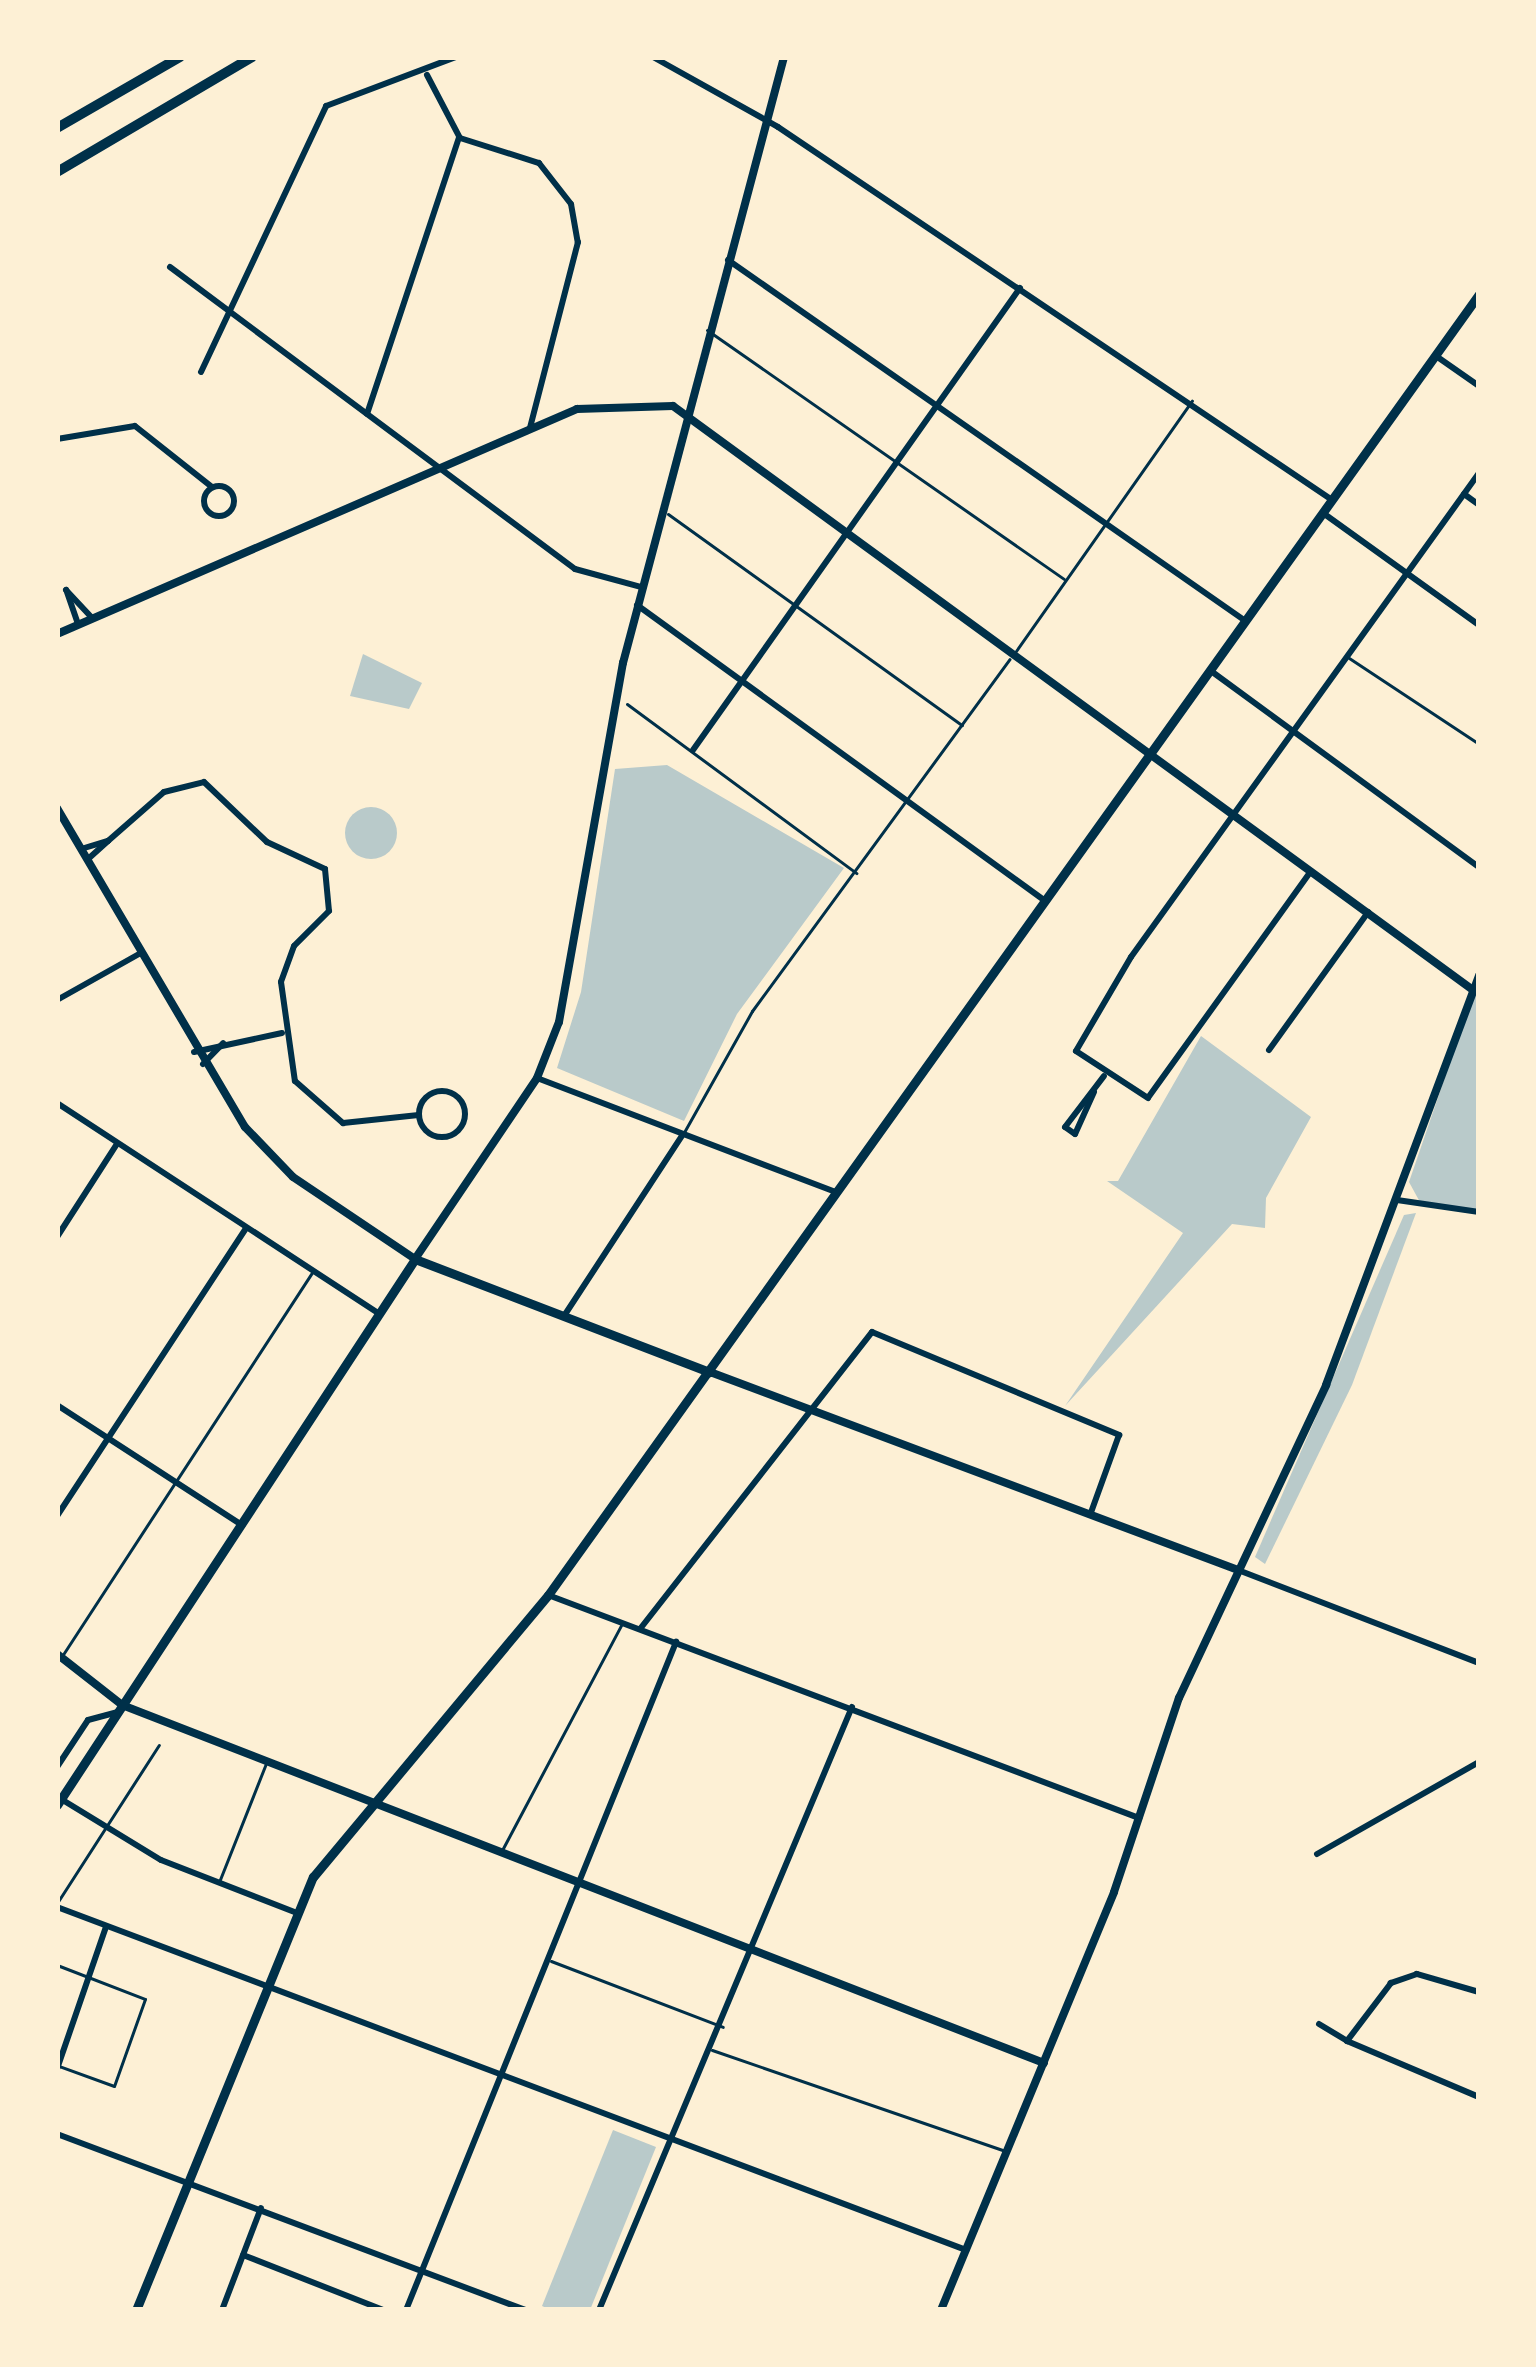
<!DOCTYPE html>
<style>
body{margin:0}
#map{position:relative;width:1536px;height:2367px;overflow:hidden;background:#fdf0d5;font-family:Rubik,sans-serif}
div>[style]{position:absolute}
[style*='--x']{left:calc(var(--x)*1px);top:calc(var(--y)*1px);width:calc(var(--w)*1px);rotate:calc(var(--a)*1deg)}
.green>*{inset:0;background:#b9caca}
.round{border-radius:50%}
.service>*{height:3px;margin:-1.5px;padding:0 1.5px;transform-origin:1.5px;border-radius:1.5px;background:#003049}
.minor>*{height:6px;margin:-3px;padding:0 3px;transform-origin:3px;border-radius:3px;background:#003049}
.minor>.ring{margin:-3px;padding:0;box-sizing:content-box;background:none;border:6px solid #003049;border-radius:50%}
.tertiary>*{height:8px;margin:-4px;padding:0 4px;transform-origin:4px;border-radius:4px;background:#003049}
.secondary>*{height:8px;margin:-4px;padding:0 4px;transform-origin:4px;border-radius:4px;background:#003049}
.primary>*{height:9px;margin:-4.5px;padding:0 4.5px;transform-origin:4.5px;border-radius:4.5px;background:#003049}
.motorway>*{height:10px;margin:-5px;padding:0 5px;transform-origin:5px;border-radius:5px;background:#003049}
span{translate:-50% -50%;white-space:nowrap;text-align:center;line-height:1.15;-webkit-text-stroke:12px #fdf0d5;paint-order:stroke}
.frame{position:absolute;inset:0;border:60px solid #fdf0d5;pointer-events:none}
</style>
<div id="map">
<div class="green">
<div style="clip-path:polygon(363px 654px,422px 683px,409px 709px,350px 696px)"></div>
<div style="clip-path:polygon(667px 765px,844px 868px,737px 1014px,684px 1121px,557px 1068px,581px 992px,615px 769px)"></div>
<div class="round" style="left:345px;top:807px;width:52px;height:52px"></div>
<div style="clip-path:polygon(1479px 978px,1479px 1214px,1421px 1204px,1409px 1182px)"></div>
<div style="clip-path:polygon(1201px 1036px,1311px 1117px,1266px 1198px,1265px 1228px,1232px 1224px,1065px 1406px,1183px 1233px,1107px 1181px,1118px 1181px)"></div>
<div style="clip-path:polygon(1416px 1213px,1352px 1385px,1265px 1564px,1255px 1557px,1404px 1215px)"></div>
<div style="clip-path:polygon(613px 2130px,656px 2147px,590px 2310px,551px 2310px,542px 2306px)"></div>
</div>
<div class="service">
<div style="--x:707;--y:330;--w:435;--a:34.9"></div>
<div style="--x:668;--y:514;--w:362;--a:35.7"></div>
<div style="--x:1016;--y:651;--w:306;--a:-54.9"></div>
<div style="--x:1349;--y:658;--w:156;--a:33.5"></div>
<div style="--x:627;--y:704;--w:285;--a:36.4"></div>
<div style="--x:683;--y:1134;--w:141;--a:-60.7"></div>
<div style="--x:752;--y:1011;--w:436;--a:-53.8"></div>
<div style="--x:62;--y:1656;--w:458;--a:-56.9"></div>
<div style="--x:501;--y:1852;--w:259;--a:-62.1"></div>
<div style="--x:219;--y:1882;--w:128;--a:-68.4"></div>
<div style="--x:57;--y:1903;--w:188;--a:-57.2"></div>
<div style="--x:551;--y:1961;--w:184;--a:21"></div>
<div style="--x:57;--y:1965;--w:94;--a:21.1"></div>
<div style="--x:145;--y:1999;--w:92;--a:109.6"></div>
<div style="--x:114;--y:2086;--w:59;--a:-160"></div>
<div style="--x:712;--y:2050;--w:311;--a:19"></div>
</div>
<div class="minor">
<div style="--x:653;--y:57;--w:143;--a:29.2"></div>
<div style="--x:778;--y:127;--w:668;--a:33.95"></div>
<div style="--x:427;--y:75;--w:71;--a:62.4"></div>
<div style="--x:460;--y:138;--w:83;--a:17.6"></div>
<div style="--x:539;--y:163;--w:52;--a:52"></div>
<div style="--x:571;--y:204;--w:39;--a:80"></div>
<div style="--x:578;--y:242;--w:192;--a:104.5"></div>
<div style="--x:728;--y:260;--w:629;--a:34.9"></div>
<div style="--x:170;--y:267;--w:505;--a:36.71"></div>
<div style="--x:575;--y:569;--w:68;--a:15.3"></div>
<div style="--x:1436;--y:356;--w:52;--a:34.9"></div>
<div style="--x:201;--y:372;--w:294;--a:-64.8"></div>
<div style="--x:326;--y:106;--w:139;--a:-20.7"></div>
<div style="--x:367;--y:414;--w:291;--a:-71.6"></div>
<div style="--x:57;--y:439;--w:79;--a:-9.5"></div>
<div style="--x:135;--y:426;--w:98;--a:38.4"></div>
<div class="ring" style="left:204px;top:486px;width:24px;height:24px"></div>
<div style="--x:1464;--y:494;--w:19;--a:36"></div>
<div style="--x:1323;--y:513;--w:192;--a:35.7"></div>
<div style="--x:637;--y:605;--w:503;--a:35.94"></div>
<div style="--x:78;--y:624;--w:36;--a:-109"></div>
<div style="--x:66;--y:590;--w:38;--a:47"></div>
<div style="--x:1211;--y:671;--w:332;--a:36.2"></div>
<div style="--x:693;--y:750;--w:566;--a:-54.71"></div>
<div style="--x:108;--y:841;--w:74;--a:-41.2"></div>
<div style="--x:164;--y:792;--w:41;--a:-14"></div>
<div style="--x:204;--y:782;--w:87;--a:43.6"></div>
<div style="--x:267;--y:842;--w:64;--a:25"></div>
<div style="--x:325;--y:869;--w:42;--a:84.6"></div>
<div style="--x:329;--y:911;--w:49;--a:135"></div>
<div style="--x:294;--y:946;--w:38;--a:110"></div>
<div style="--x:281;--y:982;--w:100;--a:82"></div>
<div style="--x:295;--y:1081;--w:64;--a:41.2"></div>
<div style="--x:343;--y:1123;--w:76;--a:-6"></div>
<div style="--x:81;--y:849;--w:28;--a:-17"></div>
<div style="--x:108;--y:841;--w:28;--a:138"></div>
<div style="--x:1311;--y:871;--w:279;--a:125.7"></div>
<div style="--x:1148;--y:1098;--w:86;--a:-146.9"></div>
<div style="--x:1076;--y:1051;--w:109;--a:-59.7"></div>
<div style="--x:1131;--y:957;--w:596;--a:-54.28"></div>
<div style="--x:57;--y:1000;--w:94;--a:-29.3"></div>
<div style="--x:1269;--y:1050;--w:170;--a:-54.3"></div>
<div style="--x:194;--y:1052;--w:90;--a:-12.2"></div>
<div style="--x:203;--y:1064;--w:29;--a:-46"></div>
<div style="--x:537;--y:1078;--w:319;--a:20.9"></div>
<div class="ring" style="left:419px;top:1091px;width:40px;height:40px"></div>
<div style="--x:1094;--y:1092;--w:46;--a:114.3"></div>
<div style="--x:1075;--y:1134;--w:12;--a:-145"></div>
<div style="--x:1065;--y:1127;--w:64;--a:-52.6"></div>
<div style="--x:57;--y:1103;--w:385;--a:33.2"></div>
<div style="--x:1397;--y:1200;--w:83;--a:8.3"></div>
<div style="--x:57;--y:1237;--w:111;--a:-57.2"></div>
<div style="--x:564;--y:1316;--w:215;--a:-56.8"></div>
<div style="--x:57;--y:1405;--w:221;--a:33"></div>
<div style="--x:57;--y:1516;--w:344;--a:-56.7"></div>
<div style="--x:1238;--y:1570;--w:258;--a:21.1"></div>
<div style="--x:548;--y:1595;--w:632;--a:20.67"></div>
<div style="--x:640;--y:1629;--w:377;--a:-52"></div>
<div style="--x:872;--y:1332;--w:268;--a:22.6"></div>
<div style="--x:1119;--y:1435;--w:85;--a:109.9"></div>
<div style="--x:57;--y:1767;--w:56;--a:-56.6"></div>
<div style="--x:88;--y:1720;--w:30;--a:-15"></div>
<div style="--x:61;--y:1799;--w:117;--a:31.4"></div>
<div style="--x:161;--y:1860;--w:146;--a:21.3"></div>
<div style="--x:1317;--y:1854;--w:186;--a:-29.6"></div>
<div style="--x:57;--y:1907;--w:972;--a:20.67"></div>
<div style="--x:1479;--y:1992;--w:65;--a:-163.8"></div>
<div style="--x:1417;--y:1974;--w:28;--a:161"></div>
<div style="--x:1391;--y:1983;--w:73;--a:127.2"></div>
<div style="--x:1347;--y:2041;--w:143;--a:23"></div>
<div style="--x:1319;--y:2024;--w:33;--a:31"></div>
<div style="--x:57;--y:2069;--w:150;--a:-71"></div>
<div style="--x:57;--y:2134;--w:500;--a:20.6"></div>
<div style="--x:243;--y:2255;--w:150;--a:21.4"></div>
<div style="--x:222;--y:2310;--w:109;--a:-69.1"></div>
<div style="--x:406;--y:2310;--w:721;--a:-67.99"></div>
<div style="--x:599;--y:2310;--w:654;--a:-67.24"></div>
</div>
<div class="tertiary">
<div style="--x:57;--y:634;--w:567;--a:-23.4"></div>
<div style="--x:577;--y:409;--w:96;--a:-1.8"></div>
<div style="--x:673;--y:406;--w:990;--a:36.13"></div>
<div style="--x:57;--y:808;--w:370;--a:59.5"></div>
<div style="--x:245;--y:1127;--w:69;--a:46.2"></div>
<div style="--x:293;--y:1177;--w:147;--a:33.9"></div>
<div style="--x:710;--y:1372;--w:564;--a:20.56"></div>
</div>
<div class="secondary">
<div style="--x:415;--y:1259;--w:218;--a:-56"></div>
<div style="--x:537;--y:1078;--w:60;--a:-68.6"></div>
<div style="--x:559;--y:1022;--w:365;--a:-79.9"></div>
<div style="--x:623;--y:663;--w:627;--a:-75.12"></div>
<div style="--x:57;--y:1654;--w:83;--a:38.1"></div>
<div style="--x:122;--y:1705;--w:989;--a:21.22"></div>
<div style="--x:941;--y:2310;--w:452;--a:-67.5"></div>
<div style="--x:1114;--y:1892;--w:205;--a:-71.5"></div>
<div style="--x:1179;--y:1698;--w:346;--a:-64.8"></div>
<div style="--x:1326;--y:1385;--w:438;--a:-69.5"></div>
</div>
<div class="primary">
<div style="--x:57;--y:1805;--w:653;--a:-56.75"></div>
<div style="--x:415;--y:1259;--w:316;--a:21"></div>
<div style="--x:136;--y:2310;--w:468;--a:-67.8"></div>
<div style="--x:313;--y:1877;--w:367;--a:-50.2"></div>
<div style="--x:548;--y:1595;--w:1600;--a:-54.41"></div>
</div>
<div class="motorway">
<div style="--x:57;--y:128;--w:142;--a:-30"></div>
<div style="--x:57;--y:172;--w:226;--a:-30.5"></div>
</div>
<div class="frame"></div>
</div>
